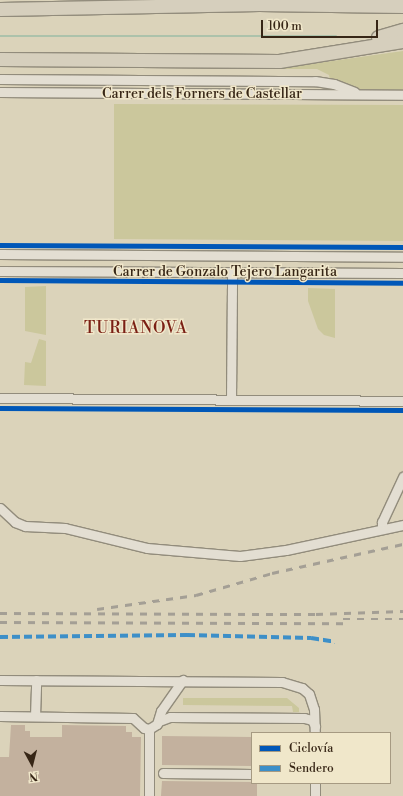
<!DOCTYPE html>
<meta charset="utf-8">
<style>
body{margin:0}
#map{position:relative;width:403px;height:796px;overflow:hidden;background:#dbd3ba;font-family:"Libre Bodoni",serif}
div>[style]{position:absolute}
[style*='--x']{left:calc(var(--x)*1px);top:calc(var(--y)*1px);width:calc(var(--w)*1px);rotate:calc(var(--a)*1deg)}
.green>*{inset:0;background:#cbc79c}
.stream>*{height:2.5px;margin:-1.25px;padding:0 1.25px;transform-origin:1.25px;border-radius:1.25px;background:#acc2ab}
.building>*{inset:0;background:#c3b19e}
.roads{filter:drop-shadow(1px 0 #928c7c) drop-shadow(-1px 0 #928c7c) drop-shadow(0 1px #928c7c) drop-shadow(0 -1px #928c7c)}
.minor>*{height:9px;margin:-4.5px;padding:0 4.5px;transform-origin:4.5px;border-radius:4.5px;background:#e3ded2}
.highway>*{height:13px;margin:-6.5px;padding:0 6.5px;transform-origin:6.5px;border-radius:6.5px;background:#d6cfbd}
.rail>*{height:2.5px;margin-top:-1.25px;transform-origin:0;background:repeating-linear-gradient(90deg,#a49f95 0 7px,transparent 0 14px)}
.quiet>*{height:4px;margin-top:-2px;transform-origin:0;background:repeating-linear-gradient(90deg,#3d8fc8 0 8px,transparent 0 12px)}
.cycleway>*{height:5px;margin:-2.5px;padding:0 2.5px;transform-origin:2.5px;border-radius:2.5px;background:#0057b8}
span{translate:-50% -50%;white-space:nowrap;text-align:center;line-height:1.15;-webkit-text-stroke:3px #f0e7ca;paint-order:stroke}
.street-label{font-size:14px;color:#372616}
.quarter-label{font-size:16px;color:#7a1f14;letter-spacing:1px}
.legend{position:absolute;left:251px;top:732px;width:140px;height:52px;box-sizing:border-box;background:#f0e7ca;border:1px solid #a69a82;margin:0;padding:5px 7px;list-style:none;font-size:12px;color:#372616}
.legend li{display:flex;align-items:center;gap:8px;height:20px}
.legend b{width:20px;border:1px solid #a69a82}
.north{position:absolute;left:12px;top:744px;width:40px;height:40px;-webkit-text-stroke:3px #f0e7ca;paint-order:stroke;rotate:173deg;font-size:11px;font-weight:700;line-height:16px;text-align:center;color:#372616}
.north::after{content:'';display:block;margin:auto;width:14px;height:18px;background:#372616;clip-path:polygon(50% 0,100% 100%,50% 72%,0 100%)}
.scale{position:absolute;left:261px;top:20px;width:117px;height:18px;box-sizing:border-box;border:2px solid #372616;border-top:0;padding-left:5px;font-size:12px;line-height:14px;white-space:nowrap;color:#372616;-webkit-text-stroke:3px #f0e7ca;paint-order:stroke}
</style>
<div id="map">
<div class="green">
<div style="clip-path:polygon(403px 51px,403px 91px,362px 91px,330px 80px,329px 75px,317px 69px,275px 69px)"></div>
<div style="clip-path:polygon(114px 104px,403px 105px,403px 241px,114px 239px)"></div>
<div style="clip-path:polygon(46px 286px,46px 335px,25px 331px,25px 287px)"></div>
<div style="clip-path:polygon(308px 288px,335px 289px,335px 338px,324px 335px,318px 329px,308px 301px)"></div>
<div style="clip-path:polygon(39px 339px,46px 341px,46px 386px,24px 385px,25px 362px,31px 363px)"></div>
<div style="clip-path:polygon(183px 698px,287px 698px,299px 708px,299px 712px,293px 712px,292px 706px,183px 705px)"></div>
</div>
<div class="stream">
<div style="--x:0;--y:36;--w:336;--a:0"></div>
</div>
<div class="building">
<div style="clip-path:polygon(11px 725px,25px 725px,25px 731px,30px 731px,30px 737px,62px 737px,62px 725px,126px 726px,126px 732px,132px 732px,132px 737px,141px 737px,140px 796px,0 796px,0 757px,9px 757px)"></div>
<div style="clip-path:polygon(162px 736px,252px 737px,252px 766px,162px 765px)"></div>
<div style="clip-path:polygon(162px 781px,252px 782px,257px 783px,257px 796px,161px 796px)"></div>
</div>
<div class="roads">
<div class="minor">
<div style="--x:0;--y:79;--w:315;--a:0.4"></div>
<div style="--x:315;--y:81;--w:19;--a:9"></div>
<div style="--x:334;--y:84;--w:22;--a:21"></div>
<div style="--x:0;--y:92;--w:403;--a:0.4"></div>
<div style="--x:0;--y:254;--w:403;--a:0.4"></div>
<div style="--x:0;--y:271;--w:403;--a:0.3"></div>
<div style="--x:0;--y:398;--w:403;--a:0.4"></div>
<div style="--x:231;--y:399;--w:127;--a:-89.5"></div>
<div style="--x:0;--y:508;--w:21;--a:43"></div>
<div style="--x:15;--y:522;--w:11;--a:22"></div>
<div style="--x:25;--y:526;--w:40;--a:2.9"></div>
<div style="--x:65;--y:528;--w:84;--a:13.7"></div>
<div style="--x:147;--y:548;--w:93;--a:4.9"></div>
<div style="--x:240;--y:556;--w:46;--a:-7.4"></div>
<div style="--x:286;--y:550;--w:120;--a:-12.1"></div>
<div style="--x:382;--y:529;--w:7;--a:-90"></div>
<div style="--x:382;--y:522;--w:50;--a:-65"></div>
<div style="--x:0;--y:680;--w:282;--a:0.4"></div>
<div style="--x:282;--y:682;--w:21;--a:17"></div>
<div style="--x:302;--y:688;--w:9;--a:41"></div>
<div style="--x:309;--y:694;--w:16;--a:72"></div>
<div style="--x:314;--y:709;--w:24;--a:88"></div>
<div style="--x:0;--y:716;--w:133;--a:0.9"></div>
<div style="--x:133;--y:718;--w:15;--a:42"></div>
<div style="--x:144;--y:728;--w:5;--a:11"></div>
<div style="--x:149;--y:729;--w:9;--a:-32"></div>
<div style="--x:157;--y:724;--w:14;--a:-73"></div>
<div style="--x:161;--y:711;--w:38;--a:-55"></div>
<div style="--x:35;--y:716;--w:36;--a:-88"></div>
<div style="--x:159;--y:721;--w:12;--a:-20"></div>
<div style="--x:170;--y:717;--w:134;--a:0.4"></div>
<div style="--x:304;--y:718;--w:8;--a:14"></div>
<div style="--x:312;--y:720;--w:7;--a:63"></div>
<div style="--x:163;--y:773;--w:89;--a:0.6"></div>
<div style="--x:149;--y:796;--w:67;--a:-90"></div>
<div style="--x:315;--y:796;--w:13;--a:-90"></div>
</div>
<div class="highway">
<div style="--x:0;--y:9;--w:259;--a:-1.1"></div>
<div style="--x:259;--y:4;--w:144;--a:0.8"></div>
<div style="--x:378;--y:37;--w:26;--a:-16"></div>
<div style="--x:0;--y:59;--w:279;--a:0.4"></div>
<div style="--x:279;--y:61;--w:126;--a:-9.2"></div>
</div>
</div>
<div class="rail">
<div style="--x:97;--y:609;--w:100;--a:-8"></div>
<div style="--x:196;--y:595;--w:79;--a:-16.1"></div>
<div style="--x:272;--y:573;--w:134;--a:-12.5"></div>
<div style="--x:0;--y:613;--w:316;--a:0.2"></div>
<div style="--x:316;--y:614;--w:87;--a:-2"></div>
<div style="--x:343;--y:619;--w:60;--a:0"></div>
<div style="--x:0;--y:622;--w:350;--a:0.2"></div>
</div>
<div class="quiet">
<div style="--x:0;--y:637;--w:187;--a:-0.6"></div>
<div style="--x:187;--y:635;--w:124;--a:1.4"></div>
<div style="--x:311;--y:638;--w:24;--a:9"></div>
</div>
<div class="cycleway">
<div style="--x:0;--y:245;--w:403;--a:0.3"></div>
<div style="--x:0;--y:280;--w:403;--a:0.4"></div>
<div style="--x:0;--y:408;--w:403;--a:0.3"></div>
</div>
<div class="street-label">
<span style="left:202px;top:94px">Carrer dels Forners de Castellar</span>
<span style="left:225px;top:272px">Carrer de Gonzalo Tejero Langarita</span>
</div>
<div class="quarter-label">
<span style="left:136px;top:328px">TURIANOVA</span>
</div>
<ul class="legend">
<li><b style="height:5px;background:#0057b8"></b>Ciclovía</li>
<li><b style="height:5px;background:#3d8fc8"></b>Sendero</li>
</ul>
<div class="north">N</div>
<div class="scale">100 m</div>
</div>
